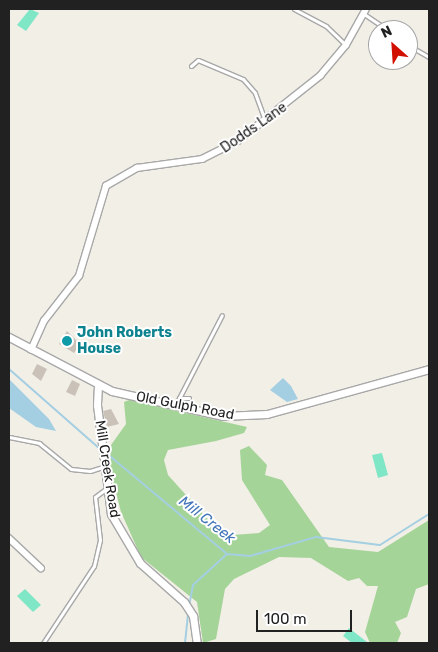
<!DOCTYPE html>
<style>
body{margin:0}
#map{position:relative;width:438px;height:652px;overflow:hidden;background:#f2efe7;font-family:Rubik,sans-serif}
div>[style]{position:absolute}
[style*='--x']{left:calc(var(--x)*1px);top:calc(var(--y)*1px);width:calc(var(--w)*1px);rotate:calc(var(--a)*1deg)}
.forest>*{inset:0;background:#a5d498}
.pitch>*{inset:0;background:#7fe6c6}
.water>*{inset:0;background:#a4cfe2}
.stream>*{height:2px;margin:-1px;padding:0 1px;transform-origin:1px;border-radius:1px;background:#a4cfe2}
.building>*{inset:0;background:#cac2b9}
.roads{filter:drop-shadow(1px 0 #a8a8a8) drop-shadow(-1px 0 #a8a8a8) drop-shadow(0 1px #a8a8a8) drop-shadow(0 -1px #a8a8a8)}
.service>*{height:3px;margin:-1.5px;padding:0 1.5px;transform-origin:1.5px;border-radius:1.5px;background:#fff}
.minor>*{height:5.5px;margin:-2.75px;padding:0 2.75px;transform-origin:2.75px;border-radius:2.75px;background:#fff}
.tertiary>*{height:7px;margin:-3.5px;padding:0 3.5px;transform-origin:3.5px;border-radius:3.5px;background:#fff}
.dots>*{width:14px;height:14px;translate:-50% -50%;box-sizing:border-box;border:2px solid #fff;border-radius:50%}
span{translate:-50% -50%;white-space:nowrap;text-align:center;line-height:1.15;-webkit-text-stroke:4px #fff;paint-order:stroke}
.street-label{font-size:14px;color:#212121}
.culture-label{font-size:14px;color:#0d838f;font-weight:700}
.left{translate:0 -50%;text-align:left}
.water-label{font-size:15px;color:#4476b9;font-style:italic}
.frame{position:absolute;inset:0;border:10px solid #212121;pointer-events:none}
.north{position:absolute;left:368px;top:20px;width:50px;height:50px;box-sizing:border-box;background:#fff;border:1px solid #a6a6a6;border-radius:50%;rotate:334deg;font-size:14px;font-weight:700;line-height:20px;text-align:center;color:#212121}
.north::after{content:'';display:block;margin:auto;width:18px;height:22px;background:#d11000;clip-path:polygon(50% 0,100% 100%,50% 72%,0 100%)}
.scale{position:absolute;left:256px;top:610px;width:96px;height:22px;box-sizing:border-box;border:2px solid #212121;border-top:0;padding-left:6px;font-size:15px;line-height:18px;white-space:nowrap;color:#212121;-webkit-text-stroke:4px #fff;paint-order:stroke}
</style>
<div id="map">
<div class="forest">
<div style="clip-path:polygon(129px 400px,247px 427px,244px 433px,216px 441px,168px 450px,164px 460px,168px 475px,213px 525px,233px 535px,259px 533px,270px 525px,242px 480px,240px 450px,249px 446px,267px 465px,265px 475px,282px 480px,329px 547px,378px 552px,429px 520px,429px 584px,416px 589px,407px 617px,395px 622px,401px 633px,397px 643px,370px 643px,365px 632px,378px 586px,367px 586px,359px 578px,348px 581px,311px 558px,279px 557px,234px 579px,225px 589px,216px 639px,203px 643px,197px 602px,141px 557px,121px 512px,110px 469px,111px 445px,126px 424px,124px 402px)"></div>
</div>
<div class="pitch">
<div style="clip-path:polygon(30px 9px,39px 13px,26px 31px,17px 25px)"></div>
<div style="clip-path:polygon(382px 453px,388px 475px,378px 478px,372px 455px)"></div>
<div style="clip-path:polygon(25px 589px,41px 605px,33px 612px,17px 596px)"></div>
<div style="clip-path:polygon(349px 628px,367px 642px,367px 643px,352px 643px,343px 636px)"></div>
</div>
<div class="water">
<div style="clip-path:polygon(283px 378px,291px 386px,298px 399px,287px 402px,270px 390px)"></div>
<div style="clip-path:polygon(9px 379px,49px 419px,56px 431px,36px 427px,9px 408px)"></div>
</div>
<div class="stream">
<div style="--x:9;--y:369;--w:120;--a:41.3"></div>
<div style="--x:105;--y:452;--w:159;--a:39.9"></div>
<div style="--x:227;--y:554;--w:23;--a:5"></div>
<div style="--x:250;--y:556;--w:69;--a:-16.1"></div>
<div style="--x:316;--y:537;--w:64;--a:7.1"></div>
<div style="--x:380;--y:545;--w:58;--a:-32.3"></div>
<div style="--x:189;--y:606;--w:21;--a:-79"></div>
<div style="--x:193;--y:585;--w:46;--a:-42.4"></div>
<div style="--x:185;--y:643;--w:30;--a:-84"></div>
</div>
<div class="building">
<div style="clip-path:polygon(67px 331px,80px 344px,74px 353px,59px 344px)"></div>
<div style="clip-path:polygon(37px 364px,47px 369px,41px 381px,32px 374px)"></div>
<div style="clip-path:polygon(72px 380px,80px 384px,75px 396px,66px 392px)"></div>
<div style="clip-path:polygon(111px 409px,119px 424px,107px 427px,103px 411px)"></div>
</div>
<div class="roads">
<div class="service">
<div style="--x:294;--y:9;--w:36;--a:28"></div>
<div style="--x:326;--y:26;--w:28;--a:44"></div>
<div style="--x:364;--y:14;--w:29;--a:34"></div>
<div style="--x:408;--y:45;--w:24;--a:30"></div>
<div style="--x:191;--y:66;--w:9;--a:-41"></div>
<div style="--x:198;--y:60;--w:49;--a:22.9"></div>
<div style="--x:243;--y:79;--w:18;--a:49"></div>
<div style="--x:255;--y:93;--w:29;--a:70"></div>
<div style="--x:179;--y:398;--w:10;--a:0"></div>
<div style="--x:175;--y:406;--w:102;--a:-62.7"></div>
<div style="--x:9;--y:437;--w:31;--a:11"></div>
<div style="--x:39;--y:443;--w:41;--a:39.1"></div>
<div style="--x:71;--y:469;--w:19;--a:6"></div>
<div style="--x:90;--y:471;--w:16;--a:-18"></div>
<div style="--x:43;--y:643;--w:92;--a:-56.5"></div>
<div style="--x:94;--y:566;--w:27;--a:-77"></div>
<div style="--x:100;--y:540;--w:43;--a:-96.6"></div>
<div style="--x:95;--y:497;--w:15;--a:-37"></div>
</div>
<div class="minor">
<div style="--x:31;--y:350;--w:32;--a:-66"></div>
<div style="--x:44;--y:321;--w:57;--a:-52.1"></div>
<div style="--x:79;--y:276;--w:94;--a:-73.3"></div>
<div style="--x:106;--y:186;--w:36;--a:-30"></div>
<div style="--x:137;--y:168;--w:66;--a:-7.9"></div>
<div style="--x:202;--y:159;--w:40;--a:-26.6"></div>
<div style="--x:238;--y:141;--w:105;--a:-38.4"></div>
<div style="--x:320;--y:76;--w:40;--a:-50"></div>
<div style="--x:346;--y:45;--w:41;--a:-60.9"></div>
<div style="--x:9;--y:538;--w:44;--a:43.2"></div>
</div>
<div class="tertiary">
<div style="--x:9;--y:337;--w:116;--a:27.7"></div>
<div style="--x:112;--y:391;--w:114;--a:12.7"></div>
<div style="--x:223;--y:416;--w:44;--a:-2.6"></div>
<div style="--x:267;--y:414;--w:168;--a:-15.5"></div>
<div style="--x:98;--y:385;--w:20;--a:93"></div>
<div style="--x:97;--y:405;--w:110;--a:82.7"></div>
<div style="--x:111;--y:514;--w:57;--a:59.4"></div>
<div style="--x:140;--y:563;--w:59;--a:41.6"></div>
<div style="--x:184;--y:602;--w:17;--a:57"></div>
<div style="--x:193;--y:616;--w:27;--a:82"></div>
</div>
</div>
<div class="dots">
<div style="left:67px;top:341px;background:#0f9aa8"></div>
</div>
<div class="street-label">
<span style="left:254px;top:128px;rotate:-35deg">Dodds Lane</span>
<span style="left:185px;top:406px;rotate:11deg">Old Gulph Road</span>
<span style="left:107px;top:469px;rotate:81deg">Mill Creek Road</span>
</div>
<div class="culture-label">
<span class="left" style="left:77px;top:341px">John Roberts<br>House</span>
</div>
<div class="water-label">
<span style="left:207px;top:520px;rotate:38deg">Mill Creek</span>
</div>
<div class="frame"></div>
<div class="north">N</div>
<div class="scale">100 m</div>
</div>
